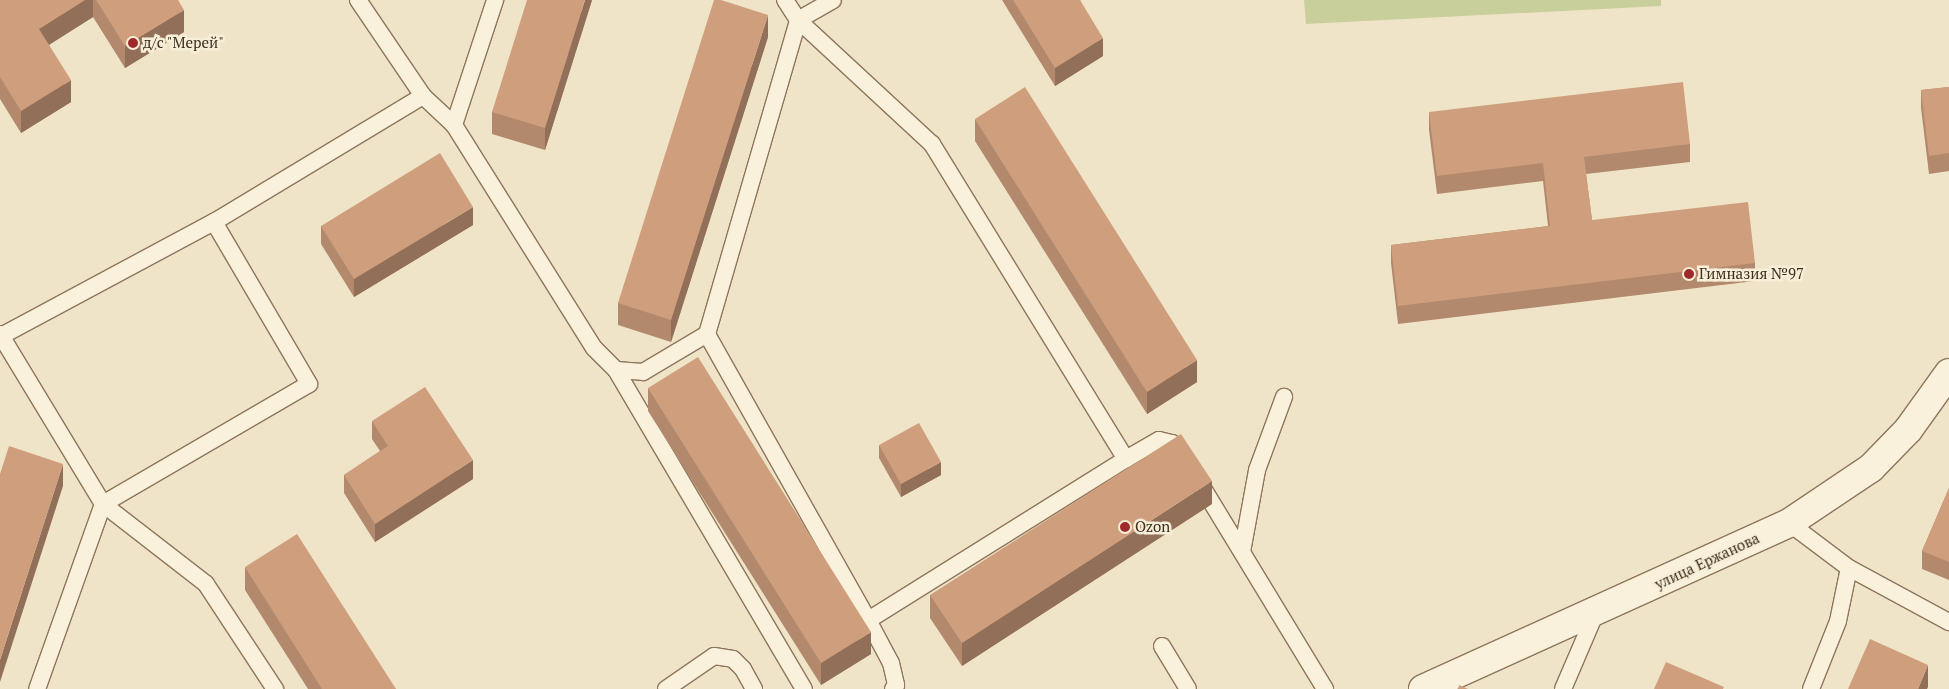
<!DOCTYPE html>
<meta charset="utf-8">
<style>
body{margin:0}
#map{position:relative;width:1949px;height:689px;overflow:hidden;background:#f0e4c8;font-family:"PT Serif",serif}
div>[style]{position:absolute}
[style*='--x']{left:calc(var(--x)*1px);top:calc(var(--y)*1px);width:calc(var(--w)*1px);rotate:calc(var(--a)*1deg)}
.green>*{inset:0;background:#c9cf9b}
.roads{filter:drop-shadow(1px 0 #8d765c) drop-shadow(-1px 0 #8d765c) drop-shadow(0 1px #8d765c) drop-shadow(0 -1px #8d765c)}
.service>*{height:16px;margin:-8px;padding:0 8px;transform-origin:8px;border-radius:8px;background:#faf1dc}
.minor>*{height:28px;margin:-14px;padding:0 14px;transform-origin:14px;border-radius:14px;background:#faf1dc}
.wall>*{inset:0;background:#b2896c}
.shaded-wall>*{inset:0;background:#916f58}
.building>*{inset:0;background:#cf9f7d}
.dots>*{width:14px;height:14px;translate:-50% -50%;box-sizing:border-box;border:2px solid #f7eed8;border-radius:50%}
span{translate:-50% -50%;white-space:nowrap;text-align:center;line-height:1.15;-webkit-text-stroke:5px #f7eed8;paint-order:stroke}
.poi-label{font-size:15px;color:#3d2e20}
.left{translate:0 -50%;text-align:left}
.street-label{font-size:15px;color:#3d2e20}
</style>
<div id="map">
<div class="green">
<div style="clip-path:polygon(1304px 0,1661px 0,1661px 6px,1306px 24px)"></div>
</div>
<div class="roads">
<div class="service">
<div style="--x:358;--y:0;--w:116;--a:55.9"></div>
<div style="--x:423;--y:96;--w:42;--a:43.1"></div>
<div style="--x:454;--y:125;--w:263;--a:57.9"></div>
<div style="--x:594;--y:348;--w:31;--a:45"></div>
<div style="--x:616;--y:370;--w:27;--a:4"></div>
<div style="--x:643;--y:372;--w:74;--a:-30.7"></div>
<div style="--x:785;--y:0;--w:24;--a:57"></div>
<div style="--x:798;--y:20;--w:183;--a:42.8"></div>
<div style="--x:932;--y:144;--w:370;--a:58.4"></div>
<div style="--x:1126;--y:459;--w:304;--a:148"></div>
<div style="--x:868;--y:620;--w:328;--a:-119.4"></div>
<div style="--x:707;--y:334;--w:327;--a:-73.8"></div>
<div style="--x:798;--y:20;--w:40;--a:-29.7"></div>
<div style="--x:454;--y:125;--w:132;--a:-71.8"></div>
<div style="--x:214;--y:222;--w:188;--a:59.6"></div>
<div style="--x:309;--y:384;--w:238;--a:149.8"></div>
<div style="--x:103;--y:504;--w:130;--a:37.8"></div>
<div style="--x:206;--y:584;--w:126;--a:56.7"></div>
<div style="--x:0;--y:334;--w:199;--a:58.8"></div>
<div style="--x:103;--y:504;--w:196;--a:109.6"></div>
<div style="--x:1;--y:336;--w:242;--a:-28.2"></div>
<div style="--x:214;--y:222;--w:244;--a:-31.1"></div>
<div style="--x:616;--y:370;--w:370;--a:59.5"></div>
<div style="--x:1126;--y:459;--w:38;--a:-30"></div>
<div style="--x:1159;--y:440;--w:13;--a:13"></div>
<div style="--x:1172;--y:443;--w:17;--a:50"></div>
<div style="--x:1201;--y:485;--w:239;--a:58.7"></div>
<div style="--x:1789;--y:523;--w:75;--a:36.9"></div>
<div style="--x:1849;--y:568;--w:114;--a:28.4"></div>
<div style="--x:1242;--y:552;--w:83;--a:-79.6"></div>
<div style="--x:1257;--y:470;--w:78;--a:-69.7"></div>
<div style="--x:868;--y:620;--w:49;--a:61.9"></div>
<div style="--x:891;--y:663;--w:23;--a:77"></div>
<div style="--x:896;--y:685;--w:5;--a:127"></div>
<div style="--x:1162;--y:646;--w:50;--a:58.8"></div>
<div style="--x:666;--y:689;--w:58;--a:-34.5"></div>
<div style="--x:714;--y:656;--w:19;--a:9"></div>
<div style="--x:733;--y:659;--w:14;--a:45"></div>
<div style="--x:743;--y:669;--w:23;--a:61"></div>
<div style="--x:1563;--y:689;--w:84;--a:-66.8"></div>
<div style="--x:1811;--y:689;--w:73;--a:-68.3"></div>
<div style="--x:1838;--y:621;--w:54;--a:-78.3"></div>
</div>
<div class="minor">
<div style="--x:1423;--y:689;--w:402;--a:-24.4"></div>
<div style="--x:1789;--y:523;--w:99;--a:-33.9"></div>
<div style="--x:1871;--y:468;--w:53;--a:-45.8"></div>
<div style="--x:1908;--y:430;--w:70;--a:-54.3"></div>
</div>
</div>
<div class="wall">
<div style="clip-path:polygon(0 0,178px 0,184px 32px,125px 68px,93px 17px,49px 45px,71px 102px,21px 133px,0 99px)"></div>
<div style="clip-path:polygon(592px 0,545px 150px,492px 134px,492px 112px)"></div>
<div style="clip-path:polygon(1002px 0,1080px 0,1103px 56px,1055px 86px)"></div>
<div style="clip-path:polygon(768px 37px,671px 342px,618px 325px,618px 303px)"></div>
<div style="clip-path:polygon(1949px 87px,1949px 171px,1929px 174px,1921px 108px,1921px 90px)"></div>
<div style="clip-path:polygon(1429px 112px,1690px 144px,1690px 162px,1586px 174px,1592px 220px,1755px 263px,1755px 281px,1398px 324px,1391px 263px,1391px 245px,1548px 226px,1543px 181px,1437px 194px,1429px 130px)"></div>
<div style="clip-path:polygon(975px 119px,1197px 382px,1147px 414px,975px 141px)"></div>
<div style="clip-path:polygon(473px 225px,354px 297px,321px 244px,321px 226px)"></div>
<div style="clip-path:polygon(648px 388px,871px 654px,821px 685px,648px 411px)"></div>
<div style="clip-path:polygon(372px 421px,473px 479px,375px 542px,344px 493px,344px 475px,380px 451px,372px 439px)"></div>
<div style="clip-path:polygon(879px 445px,941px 475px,901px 497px,879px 458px)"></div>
<div style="clip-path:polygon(1949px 488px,1949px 580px,1922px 569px,1922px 551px)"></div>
<div style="clip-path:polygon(1212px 504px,962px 666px,930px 618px,930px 595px)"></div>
<div style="clip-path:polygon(245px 567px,396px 689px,308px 689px,245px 590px)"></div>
</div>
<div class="shaded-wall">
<div style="clip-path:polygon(85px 0,93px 0,93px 17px,39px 51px,39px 29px)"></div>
<div style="clip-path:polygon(585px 0,592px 0,545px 150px,545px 128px)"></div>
<div style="clip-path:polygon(184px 10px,184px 32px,125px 68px,125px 46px)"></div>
<div style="clip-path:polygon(768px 15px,768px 37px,671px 342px,671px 320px)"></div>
<div style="clip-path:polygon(1103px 38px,1103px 56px,1055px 86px,1055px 68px)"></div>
<div style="clip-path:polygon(71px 80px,71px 102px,21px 133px,21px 111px)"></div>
<div style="clip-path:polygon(473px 207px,473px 225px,354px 297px,354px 279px)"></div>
<div style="clip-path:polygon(1197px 360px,1197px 382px,1147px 414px,1147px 392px)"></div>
<div style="clip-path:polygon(473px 460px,473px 479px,375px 542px,375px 524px)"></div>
<div style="clip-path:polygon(941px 462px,941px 475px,901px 497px,901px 484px)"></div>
<div style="clip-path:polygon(63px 464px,63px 486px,0 682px,0 660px)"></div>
<div style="clip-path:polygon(1212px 481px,1212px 504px,962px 666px,962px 643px)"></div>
<div style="clip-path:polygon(871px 632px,871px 654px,821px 685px,821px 663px)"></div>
<div style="clip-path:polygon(1928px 665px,1928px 687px,1927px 689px,1918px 689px)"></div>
</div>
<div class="building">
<div style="clip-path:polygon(0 0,85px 0,39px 29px,71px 80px,21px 111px,0 77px)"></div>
<div style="clip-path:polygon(96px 0,178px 0,184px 10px,125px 46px)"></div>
<div style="clip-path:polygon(527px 0,585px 0,545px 128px,492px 112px)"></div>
<div style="clip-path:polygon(714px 0,721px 0,768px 15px,671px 320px,618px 303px)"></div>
<div style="clip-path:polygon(1013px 0,1080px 0,1103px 38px,1055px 68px)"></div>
<div style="clip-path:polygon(1683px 82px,1690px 144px,1584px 157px,1592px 220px,1748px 202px,1755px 263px,1398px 306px,1391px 245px,1550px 226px,1543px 163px,1437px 176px,1429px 112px)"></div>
<div style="clip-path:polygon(1025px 87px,1197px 360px,1147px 392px,975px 119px)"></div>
<div style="clip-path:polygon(1949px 87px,1949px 153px,1929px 156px,1921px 90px)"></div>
<div style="clip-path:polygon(440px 153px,473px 207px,354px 279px,321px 226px)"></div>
<div style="clip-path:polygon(698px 357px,871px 632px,821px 663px,648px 388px)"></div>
<div style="clip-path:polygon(425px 387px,473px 460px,375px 524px,344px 475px,388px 446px,372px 421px)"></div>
<div style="clip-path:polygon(919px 423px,941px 462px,901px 484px,879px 445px)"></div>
<div style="clip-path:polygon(1181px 434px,1212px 481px,962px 643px,930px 595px)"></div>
<div style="clip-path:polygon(9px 446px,63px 464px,0 660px,0 474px)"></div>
<div style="clip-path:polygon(1949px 488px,1949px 562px,1922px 551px)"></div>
<div style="clip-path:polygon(297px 534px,396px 689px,322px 689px,245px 567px)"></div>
<div style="clip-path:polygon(1870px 639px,1928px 665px,1918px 689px,1848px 689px)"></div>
<div style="clip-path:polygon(1666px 662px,1724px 687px,1723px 689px,1654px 689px)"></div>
<div style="clip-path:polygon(1459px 685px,1468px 689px,1458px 689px)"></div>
</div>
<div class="dots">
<div style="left:133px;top:43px;background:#9e2a2b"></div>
<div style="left:1689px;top:274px;background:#9e2a2b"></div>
<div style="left:1125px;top:527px;background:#9e2a2b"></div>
</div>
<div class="poi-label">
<span class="left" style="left:143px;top:43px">д/с "Мерей"</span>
<span class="left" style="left:1699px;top:274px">Гимназия №97</span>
<span class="left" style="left:1135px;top:527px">Ozon</span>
</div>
<div class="street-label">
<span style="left:1707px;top:561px;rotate:-25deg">улица Ержанова</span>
</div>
</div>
